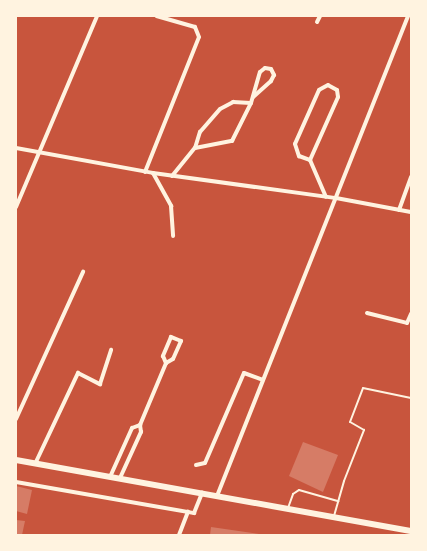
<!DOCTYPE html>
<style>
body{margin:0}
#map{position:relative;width:427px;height:551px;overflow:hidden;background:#c8553d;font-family:Manrope,sans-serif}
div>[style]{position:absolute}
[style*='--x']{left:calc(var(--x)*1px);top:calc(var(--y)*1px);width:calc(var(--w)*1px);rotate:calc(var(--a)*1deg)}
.building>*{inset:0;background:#d67c66}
.service>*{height:2px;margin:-1px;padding:0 1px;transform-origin:1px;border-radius:1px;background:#fff3e0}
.minor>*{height:4px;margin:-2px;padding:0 2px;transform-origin:2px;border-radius:2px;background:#fff3e0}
.secondary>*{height:6px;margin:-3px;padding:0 3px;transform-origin:3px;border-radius:3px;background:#fff3e0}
span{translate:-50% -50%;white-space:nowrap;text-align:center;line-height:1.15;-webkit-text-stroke:4px #fff3e0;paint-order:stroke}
.frame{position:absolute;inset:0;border:17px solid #fff3e0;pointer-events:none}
</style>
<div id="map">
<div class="building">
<div style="clip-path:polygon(303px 442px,338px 455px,323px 492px,289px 476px)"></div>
<div style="clip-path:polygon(16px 486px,32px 490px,27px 514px,16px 511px)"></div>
<div style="clip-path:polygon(16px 520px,25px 521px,22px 535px,16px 535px)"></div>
<div style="clip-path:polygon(211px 527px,259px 534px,259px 535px,210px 535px)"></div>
</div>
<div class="service">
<div style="--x:288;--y:508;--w:15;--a:-70"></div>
<div style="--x:293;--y:494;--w:7;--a:-34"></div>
<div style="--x:299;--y:490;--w:41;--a:15.8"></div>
<div style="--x:334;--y:516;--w:36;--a:-74"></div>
<div style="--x:344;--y:481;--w:55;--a:-68.6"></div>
<div style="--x:364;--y:430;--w:16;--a:-150"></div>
<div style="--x:350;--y:422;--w:36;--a:-69"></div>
<div style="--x:363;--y:388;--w:49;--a:11.8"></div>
</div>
<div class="minor">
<div style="--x:317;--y:22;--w:7;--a:-63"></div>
<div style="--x:16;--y:148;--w:139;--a:10.3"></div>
<div style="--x:153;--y:173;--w:185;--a:7.8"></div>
<div style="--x:336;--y:198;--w:76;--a:10.6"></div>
<div style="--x:195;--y:148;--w:38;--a:-11"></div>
<div style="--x:232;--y:141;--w:42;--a:-63.4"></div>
<div style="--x:251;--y:103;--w:32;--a:-74"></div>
<div style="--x:260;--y:72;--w:6;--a:-39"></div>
<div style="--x:265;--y:68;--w:6;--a:9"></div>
<div style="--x:271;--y:69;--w:7;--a:63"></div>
<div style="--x:274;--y:75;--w:7;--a:117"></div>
<div style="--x:271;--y:81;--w:24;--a:138"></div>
<div style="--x:310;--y:160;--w:69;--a:-66"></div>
<div style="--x:338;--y:97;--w:7;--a:-98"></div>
<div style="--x:337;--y:90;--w:10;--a:-151"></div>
<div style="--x:328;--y:85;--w:10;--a:151"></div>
<div style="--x:319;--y:90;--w:59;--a:114"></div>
<div style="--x:295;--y:144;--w:13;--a:72"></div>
<div style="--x:299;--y:156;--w:12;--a:20"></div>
<div style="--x:310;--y:160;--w:40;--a:66.6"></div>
<div style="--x:145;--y:172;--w:145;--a:-68.2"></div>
<div style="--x:199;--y:37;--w:11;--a:-112"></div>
<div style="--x:195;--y:27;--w:40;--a:-164"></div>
<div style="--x:153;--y:173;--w:38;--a:61"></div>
<div style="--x:171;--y:206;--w:30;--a:86"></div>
<div style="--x:172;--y:176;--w:36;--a:-51"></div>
<div style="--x:195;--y:148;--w:17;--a:-73"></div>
<div style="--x:200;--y:132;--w:30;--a:-49"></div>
<div style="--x:220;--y:109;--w:15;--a:-28"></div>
<div style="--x:233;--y:102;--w:18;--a:3"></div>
<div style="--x:16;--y:207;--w:207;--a:-67"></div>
<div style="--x:399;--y:210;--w:35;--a:-70"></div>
<div style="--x:367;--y:313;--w:41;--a:14"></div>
<div style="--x:407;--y:323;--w:10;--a:-66"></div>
<div style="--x:16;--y:419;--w:162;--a:-65.5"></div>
<div style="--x:35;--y:464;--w:101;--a:-64.7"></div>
<div style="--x:78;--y:373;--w:25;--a:27"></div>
<div style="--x:100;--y:384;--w:36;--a:-72"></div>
<div style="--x:196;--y:465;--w:9;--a:-13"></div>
<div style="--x:205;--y:463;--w:98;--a:-66.6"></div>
<div style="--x:244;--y:373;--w:20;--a:20"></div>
<div style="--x:110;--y:477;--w:54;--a:-65.8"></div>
<div style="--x:132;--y:428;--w:9;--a:-21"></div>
<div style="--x:120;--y:478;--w:51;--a:-65.5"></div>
<div style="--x:141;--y:432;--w:7;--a:-98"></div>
<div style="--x:140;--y:425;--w:67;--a:-67.2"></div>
<div style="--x:166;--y:363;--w:8;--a:-30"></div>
<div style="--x:173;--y:359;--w:20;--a:-66"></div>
<div style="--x:181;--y:341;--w:11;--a:-158"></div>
<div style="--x:171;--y:337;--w:21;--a:113"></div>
<div style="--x:163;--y:356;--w:8;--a:67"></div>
<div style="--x:16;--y:482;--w:181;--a:9.9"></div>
<div style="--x:194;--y:513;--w:22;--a:-68"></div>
<div style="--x:217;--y:496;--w:517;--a:-68.3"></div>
<div style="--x:179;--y:535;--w:25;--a:-69"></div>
</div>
<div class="secondary">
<div style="--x:16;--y:460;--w:401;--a:10.2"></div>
</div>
<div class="frame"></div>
</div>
